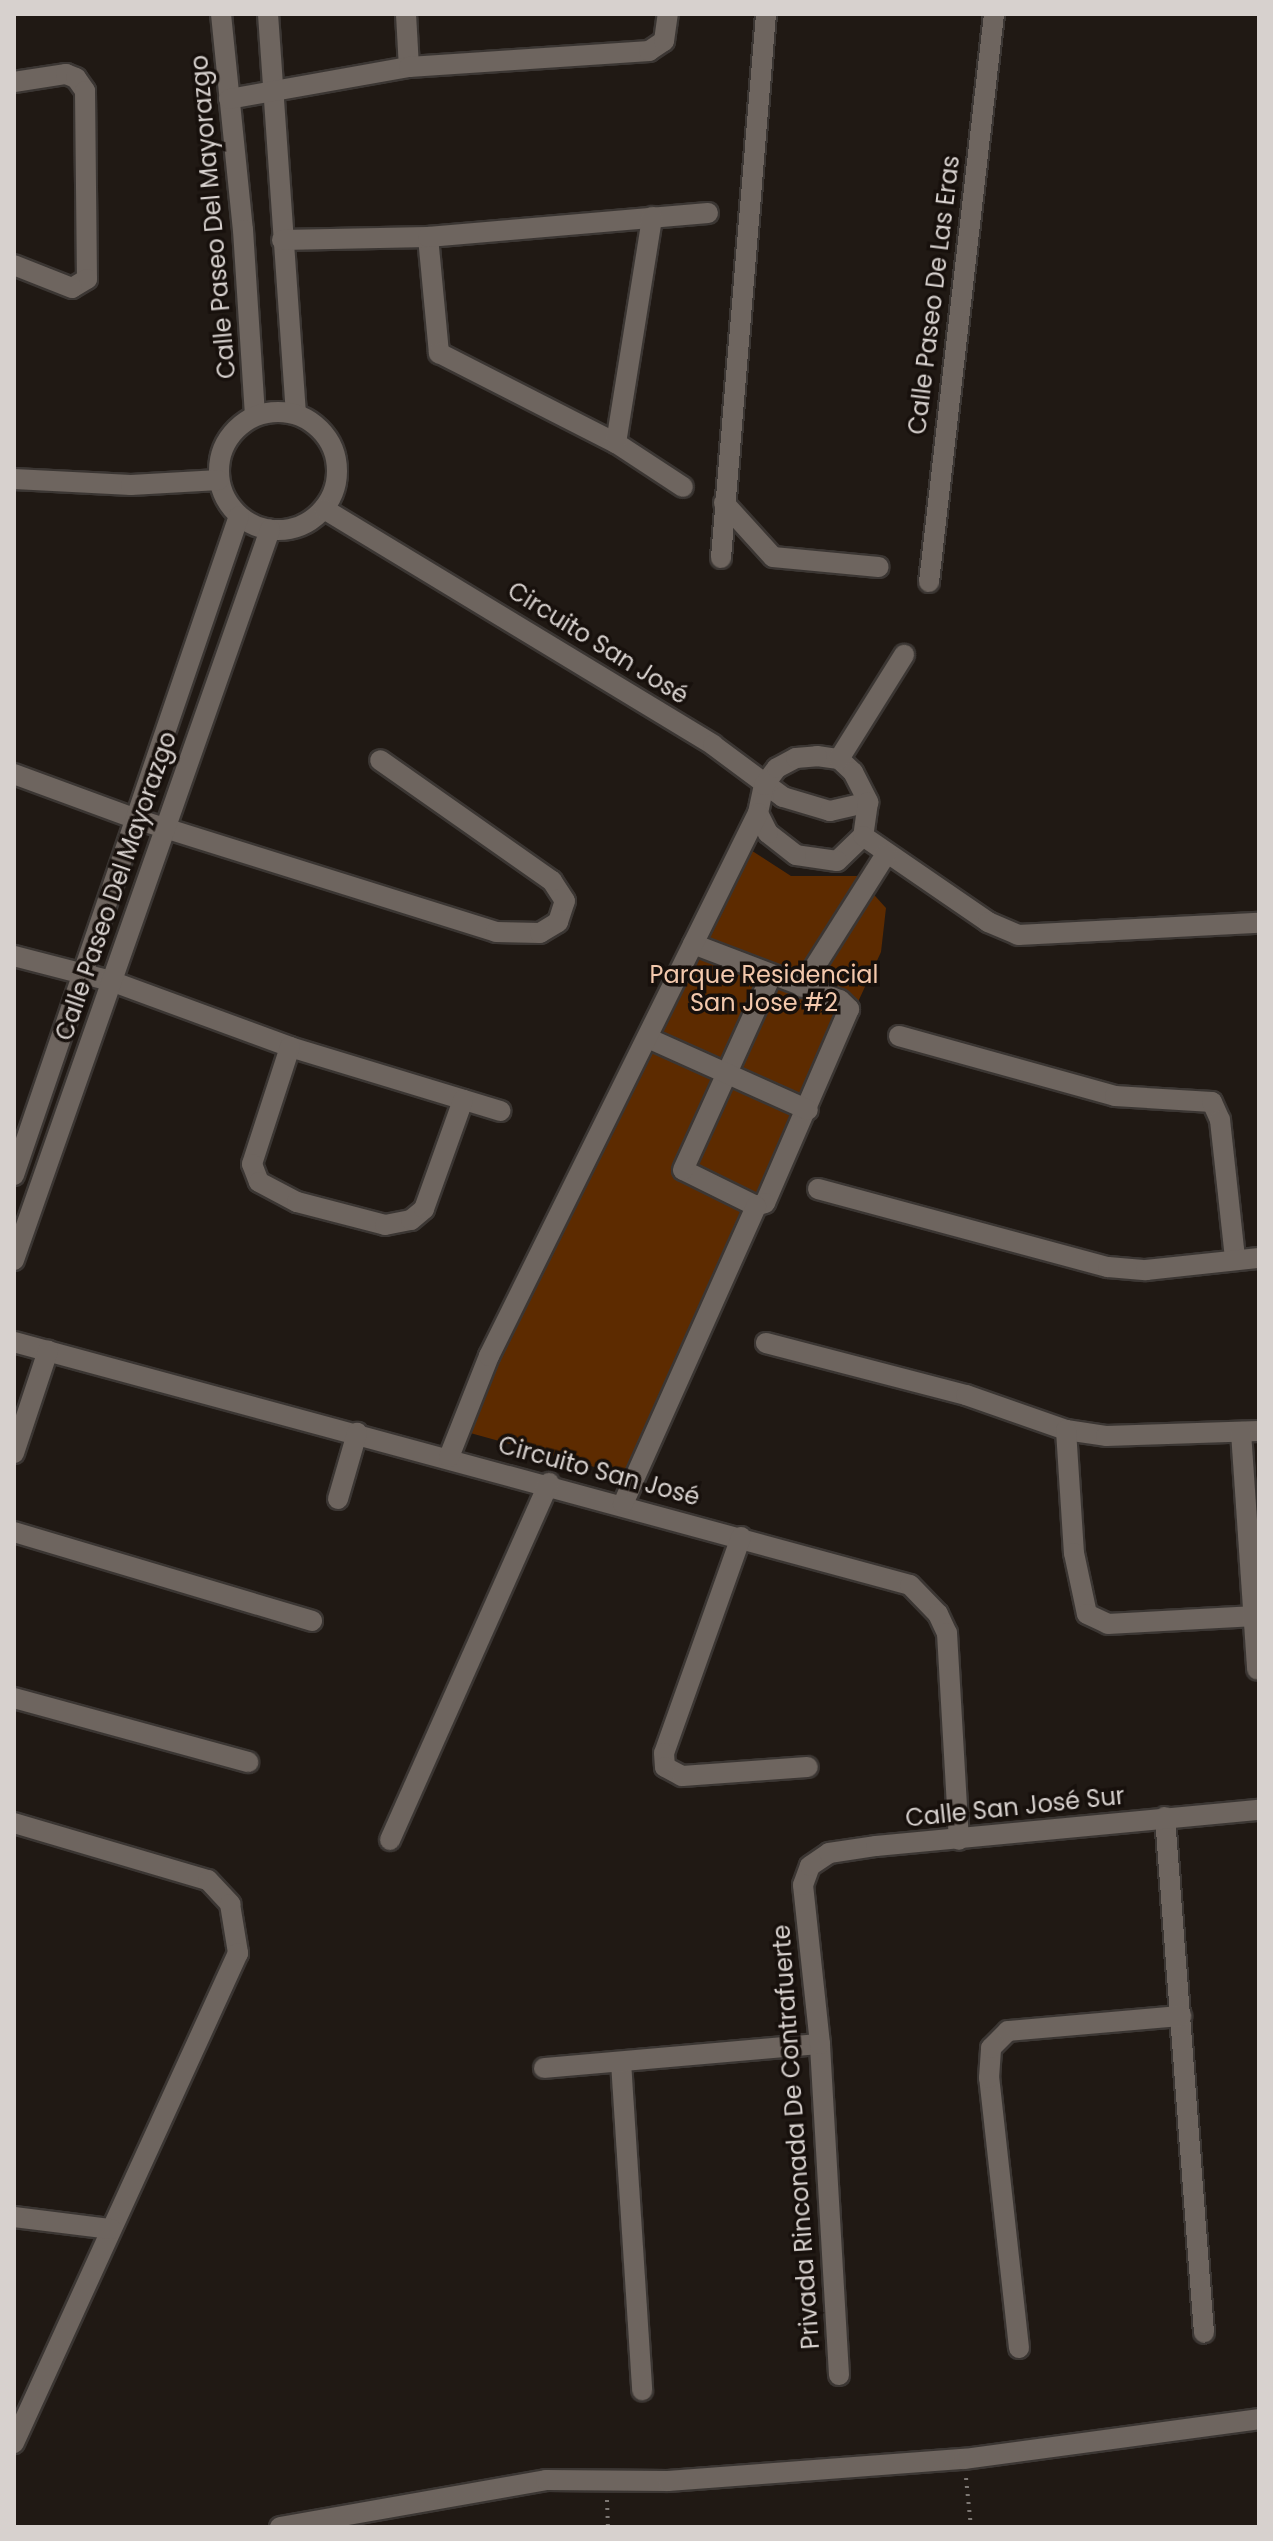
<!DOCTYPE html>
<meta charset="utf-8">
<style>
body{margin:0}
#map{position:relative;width:1273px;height:2541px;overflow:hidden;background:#201914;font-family:Poppins,sans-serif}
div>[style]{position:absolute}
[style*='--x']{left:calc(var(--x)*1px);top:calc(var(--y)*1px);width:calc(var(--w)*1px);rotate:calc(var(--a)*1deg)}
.green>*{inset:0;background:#5d2b00}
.path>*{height:4px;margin-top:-2px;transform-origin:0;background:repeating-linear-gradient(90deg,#7d7773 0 2px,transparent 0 8px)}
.roads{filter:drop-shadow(2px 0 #3b3633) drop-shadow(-2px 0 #3b3633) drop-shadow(0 2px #3b3633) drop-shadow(0 -2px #3b3633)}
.minor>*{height:20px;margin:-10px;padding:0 10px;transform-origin:10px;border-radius:10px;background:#6e655f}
.minor>.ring{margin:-10px;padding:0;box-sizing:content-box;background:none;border:20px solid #6e655f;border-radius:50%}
span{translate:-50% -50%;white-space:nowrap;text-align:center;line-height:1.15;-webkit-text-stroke:7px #17100c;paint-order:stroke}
.street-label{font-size:24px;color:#d7d1ce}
.park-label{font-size:24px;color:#f3c8ac}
.frame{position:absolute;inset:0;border:16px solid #d7d1ce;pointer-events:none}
</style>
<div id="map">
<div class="green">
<div style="clip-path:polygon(732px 838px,791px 876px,857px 876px,886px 908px,881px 952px,638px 1479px,463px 1431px)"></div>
</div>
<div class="path">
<div style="--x:966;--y:2478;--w:49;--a:84.2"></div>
<div style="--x:607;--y:2500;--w:27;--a:88"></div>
</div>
<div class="roads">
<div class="minor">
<div style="--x:221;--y:14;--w:217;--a:84.2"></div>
<div style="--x:243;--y:230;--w:185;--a:86.3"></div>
<div style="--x:268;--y:14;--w:401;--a:86"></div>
<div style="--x:406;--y:14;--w:53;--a:86.8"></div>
<div style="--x:14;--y:82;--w:53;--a:-8.7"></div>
<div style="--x:66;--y:74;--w:11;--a:22"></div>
<div style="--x:76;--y:78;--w:16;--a:55"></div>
<div style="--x:85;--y:91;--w:188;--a:89.4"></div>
<div style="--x:87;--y:279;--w:17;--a:149"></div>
<div style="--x:72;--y:288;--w:62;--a:-158.4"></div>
<div style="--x:229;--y:99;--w:183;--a:-10.1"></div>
<div style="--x:409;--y:67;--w:241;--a:-3.8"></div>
<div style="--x:649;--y:51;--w:18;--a:-34"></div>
<div style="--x:664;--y:41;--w:27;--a:-82"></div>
<div style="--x:428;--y:237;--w:117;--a:84.6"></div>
<div style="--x:439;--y:353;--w:199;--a:27"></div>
<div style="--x:616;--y:443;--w:80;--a:33.3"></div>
<div style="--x:282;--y:240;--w:146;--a:-1.2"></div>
<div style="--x:428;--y:237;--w:281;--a:-4.9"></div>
<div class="ring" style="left:219px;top:412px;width:98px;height:98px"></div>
<div style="--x:616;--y:443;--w:229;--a:-80.9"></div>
<div style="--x:14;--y:479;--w:117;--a:2.9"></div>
<div style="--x:131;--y:485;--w:88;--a:-3.3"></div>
<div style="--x:724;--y:503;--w:73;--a:47.8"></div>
<div style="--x:773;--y:557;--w:106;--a:5.4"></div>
<div style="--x:324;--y:509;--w:455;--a:31.2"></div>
<div style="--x:713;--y:745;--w:87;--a:36.6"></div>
<div style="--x:783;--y:797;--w:49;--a:16.6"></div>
<div style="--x:830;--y:811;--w:39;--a:-13"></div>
<div style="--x:721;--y:558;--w:546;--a:-85.27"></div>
<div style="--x:929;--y:582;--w:572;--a:-83.47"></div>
<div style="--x:817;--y:756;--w:22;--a:8"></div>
<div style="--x:839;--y:759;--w:19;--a:43"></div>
<div style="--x:853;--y:772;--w:34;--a:63"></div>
<div style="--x:868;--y:802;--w:34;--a:98"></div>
<div style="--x:863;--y:836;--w:36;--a:136"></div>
<div style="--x:837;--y:861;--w:41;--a:-171.7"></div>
<div style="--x:796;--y:855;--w:36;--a:-142"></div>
<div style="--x:768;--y:833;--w:22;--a:-117"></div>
<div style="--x:758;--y:813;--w:29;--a:-78"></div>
<div style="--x:764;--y:785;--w:21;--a:-53"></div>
<div style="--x:777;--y:768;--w:21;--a:-28"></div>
<div style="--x:796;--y:758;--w:21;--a:-5"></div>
<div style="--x:839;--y:759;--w:123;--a:-58"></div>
<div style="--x:14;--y:774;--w:130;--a:20.2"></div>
<div style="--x:136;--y:819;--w:377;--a:17.4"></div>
<div style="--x:496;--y:932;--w:44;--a:1.3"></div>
<div style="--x:540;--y:933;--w:21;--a:-31"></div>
<div style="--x:558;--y:922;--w:22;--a:-72"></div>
<div style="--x:565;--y:901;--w:24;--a:-123"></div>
<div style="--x:552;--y:881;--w:210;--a:-144.9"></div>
<div style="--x:863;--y:836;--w:152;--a:34.5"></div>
<div style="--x:988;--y:922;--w:33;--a:23"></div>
<div style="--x:1018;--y:935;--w:241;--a:-2.9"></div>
<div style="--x:693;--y:944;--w:157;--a:20.9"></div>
<div style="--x:840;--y:1000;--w:13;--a:45"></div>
<div style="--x:849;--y:1009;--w:211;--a:113.4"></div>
<div style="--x:765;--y:1203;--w:9;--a:162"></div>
<div style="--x:756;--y:1206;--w:81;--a:-153.7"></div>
<div style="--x:683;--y:1170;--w:213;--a:-65.6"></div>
<div style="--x:14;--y:956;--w:100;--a:14.5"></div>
<div style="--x:111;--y:981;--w:191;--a:20.2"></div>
<div style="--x:290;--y:1047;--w:220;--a:16.9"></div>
<div style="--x:802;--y:987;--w:157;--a:-57.7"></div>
<div style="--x:899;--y:1036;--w:224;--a:15.5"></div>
<div style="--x:1115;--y:1096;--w:97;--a:3.5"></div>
<div style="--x:1212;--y:1102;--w:20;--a:66"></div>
<div style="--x:1220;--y:1120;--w:139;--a:83.8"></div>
<div style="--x:650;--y:1039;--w:173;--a:24.2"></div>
<div style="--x:290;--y:1047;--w:123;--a:108"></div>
<div style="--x:252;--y:1164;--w:19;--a:69"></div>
<div style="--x:259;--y:1182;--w:43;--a:27.8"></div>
<div style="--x:297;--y:1202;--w:91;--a:14.6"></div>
<div style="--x:385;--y:1225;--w:26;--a:-11"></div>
<div style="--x:411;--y:1220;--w:17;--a:-40"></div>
<div style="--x:424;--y:1209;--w:116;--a:-70.3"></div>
<div style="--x:14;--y:1175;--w:696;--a:-71.15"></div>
<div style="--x:818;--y:1189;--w:300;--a:15.1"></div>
<div style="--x:1108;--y:1267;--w:38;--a:5"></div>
<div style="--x:1146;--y:1270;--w:114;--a:-6.1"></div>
<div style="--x:14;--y:1260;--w:774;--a:-70.68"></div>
<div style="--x:14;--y:1342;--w:928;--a:15.17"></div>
<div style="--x:910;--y:1585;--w:40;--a:46"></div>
<div style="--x:938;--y:1614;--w:21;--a:65"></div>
<div style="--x:947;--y:1633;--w:207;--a:86.7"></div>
<div style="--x:766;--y:1343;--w:207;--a:14.6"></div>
<div style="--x:966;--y:1395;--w:106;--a:19.3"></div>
<div style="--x:1066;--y:1430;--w:40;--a:8.5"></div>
<div style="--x:1106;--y:1436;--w:153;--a:-1.9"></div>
<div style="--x:1066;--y:1430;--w:123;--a:86.3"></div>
<div style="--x:1074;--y:1553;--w:62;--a:78"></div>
<div style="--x:1087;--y:1614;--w:23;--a:25"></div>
<div style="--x:1108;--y:1624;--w:147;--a:-3.1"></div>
<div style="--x:1241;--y:1432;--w:238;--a:86.1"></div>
<div style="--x:14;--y:1453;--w:108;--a:-71.6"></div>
<div style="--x:449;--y:1457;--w:109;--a:-68.4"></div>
<div style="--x:489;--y:1356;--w:606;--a:-63.65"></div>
<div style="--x:338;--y:1499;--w:69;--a:-73.9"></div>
<div style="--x:623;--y:1504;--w:326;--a:-65.9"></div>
<div style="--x:14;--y:1532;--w:311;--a:16.6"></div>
<div style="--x:741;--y:1537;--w:229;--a:109.6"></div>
<div style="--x:664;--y:1753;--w:14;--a:86"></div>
<div style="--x:665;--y:1767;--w:19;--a:28"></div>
<div style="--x:682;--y:1776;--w:126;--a:-4.1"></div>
<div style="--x:14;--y:1698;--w:243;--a:15.3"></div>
<div style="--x:1165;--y:1817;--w:517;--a:85.68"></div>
<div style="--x:14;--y:1823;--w:202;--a:16.4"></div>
<div style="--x:208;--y:1880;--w:33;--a:47"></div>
<div style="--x:230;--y:1904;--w:50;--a:80.7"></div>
<div style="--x:238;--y:1953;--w:539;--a:114.57"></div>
<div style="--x:390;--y:1840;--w:391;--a:-66"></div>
<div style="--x:621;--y:2062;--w:329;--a:86.3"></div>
<div style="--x:544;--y:2068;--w:277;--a:-5"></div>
<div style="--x:14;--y:2217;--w:98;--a:7.1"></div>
<div style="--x:1019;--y:2348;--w:272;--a:-96.3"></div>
<div style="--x:989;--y:2078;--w:30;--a:-86"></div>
<div style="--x:991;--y:2048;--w:24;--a:-45"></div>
<div style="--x:1008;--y:2031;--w:174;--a:-5"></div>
<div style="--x:839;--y:2375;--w:332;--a:-93.3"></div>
<div style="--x:820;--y:2044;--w:160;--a:-96.1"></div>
<div style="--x:803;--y:1885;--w:20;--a:-70"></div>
<div style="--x:810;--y:1866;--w:23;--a:-34"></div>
<div style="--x:829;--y:1853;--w:48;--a:-8.5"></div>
<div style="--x:876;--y:1846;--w:385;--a:-5.4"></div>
<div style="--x:280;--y:2527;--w:270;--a:-10"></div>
<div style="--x:546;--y:2480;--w:122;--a:0.5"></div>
<div style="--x:668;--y:2481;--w:297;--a:-4.3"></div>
<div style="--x:964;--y:2459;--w:298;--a:-7.7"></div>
</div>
</div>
<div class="street-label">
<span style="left:213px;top:217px;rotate:-95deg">Calle Paseo Del Mayorazgo</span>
<span style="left:934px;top:295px;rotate:-83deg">Calle Paseo De Las Eras</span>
<span style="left:598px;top:643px;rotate:32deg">Circuito San José</span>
<span style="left:116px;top:886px;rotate:-71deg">Calle Paseo Del Mayorazgo</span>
<span style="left:599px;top:1471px;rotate:15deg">Circuito San José</span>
<span style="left:1015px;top:1807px;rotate:-6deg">Calle San José Sur</span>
<span style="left:796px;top:2137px;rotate:-94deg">Privada Rinconada De Contrafuerte</span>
</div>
<div class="park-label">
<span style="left:764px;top:989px">Parque Residencial<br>San Jose #2</span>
</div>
<div class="frame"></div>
</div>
